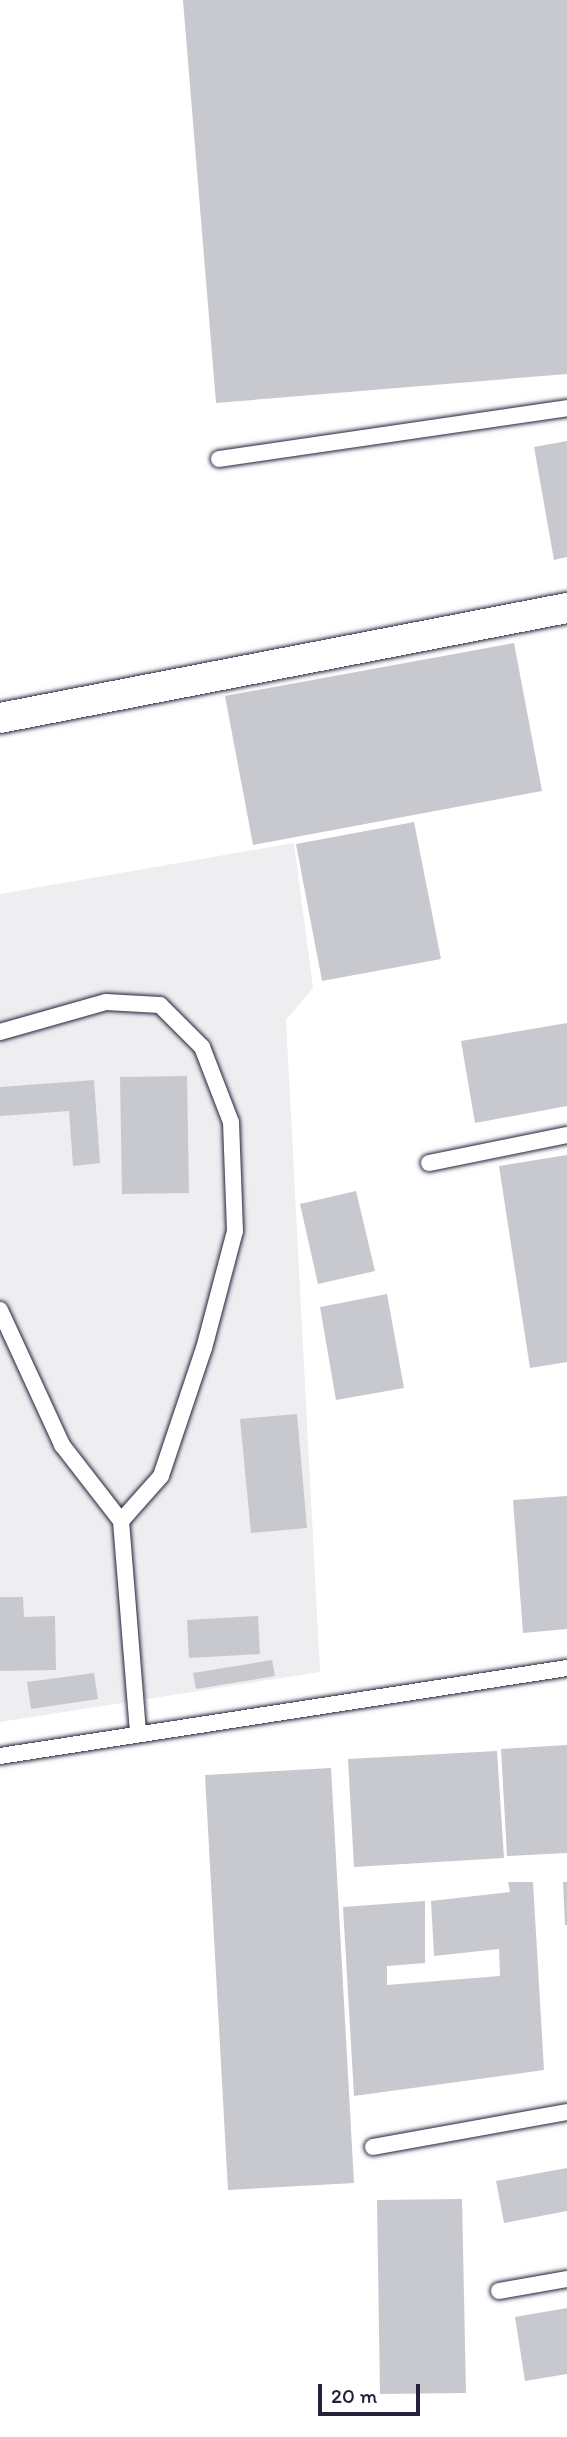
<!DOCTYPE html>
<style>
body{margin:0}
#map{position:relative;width:567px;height:2437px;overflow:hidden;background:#fff;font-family:Itim,sans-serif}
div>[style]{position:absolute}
.built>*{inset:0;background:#eeeef1}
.building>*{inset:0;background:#c8c8cf}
.roads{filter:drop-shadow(0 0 2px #22223b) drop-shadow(0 0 2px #22223b)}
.lane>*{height:16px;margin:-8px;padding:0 8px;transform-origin:8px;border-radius:8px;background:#fff}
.street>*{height:30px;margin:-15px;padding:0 15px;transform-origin:15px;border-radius:15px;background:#fff}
span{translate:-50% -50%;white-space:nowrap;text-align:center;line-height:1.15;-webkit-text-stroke:5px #fff;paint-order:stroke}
.scale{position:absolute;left:318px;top:2384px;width:102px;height:32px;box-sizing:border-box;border:4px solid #22223b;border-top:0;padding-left:9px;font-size:21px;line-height:24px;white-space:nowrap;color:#22223b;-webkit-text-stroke:5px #fff;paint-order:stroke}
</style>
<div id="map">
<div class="built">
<i style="clip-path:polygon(294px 843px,313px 988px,286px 1020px,320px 1672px,0 1722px,0 894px)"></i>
</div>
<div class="building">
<i style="clip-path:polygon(183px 0,567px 0,567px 374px,216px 403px)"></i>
<i style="clip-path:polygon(567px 441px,567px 557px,554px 560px,534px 447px)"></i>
<i style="clip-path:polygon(514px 643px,542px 791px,253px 845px,225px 696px)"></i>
<i style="clip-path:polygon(414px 822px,441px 959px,322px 981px,296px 844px)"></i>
<i style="clip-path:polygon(567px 1023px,567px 1106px,475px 1123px,461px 1041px)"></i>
<i style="clip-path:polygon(187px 1076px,189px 1193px,122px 1194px,120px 1077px)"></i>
<i style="clip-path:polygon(94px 1080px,100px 1163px,73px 1166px,69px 1111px,0 1116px,0 1087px)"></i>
<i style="clip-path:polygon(567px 1155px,567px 1362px,530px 1368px,499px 1166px)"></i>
<i style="clip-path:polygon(356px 1191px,375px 1271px,318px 1284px,300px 1204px)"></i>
<i style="clip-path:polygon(387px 1294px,404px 1388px,336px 1400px,320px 1307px)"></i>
<i style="clip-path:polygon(297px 1414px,307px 1528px,251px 1533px,240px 1419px)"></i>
<i style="clip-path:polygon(567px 1496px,567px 1629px,523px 1633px,513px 1500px)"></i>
<i style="clip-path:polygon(0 1597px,23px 1597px,24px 1617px,55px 1616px,56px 1670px,0 1671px)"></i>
<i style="clip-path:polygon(258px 1616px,260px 1654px,189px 1658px,187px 1620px)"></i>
<i style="clip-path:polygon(272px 1660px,275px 1676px,196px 1689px,193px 1673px)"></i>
<i style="clip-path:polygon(94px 1673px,98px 1699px,31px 1709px,27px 1682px)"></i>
<i style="clip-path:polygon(567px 1745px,567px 1853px,507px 1856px,501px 1749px)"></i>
<i style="clip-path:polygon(497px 1751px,504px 1858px,354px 1867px,348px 1759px)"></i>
<i style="clip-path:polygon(331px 1768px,354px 2183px,228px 2190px,205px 1775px)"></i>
<i style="clip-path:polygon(508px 1882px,533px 1882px,544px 2070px,354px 2096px,343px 1907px,425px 1901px,425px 1963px,387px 1966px,387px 1985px,500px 1976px,499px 1949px,434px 1956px,431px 1901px,510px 1892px)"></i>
<i style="clip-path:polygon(563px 1882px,567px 1882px,567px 1925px,565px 1925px)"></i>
<i style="clip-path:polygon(567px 2168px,567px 2211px,504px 2223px,496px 2181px)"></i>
<i style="clip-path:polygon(462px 2199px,466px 2393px,380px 2394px,377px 2200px)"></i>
<i style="clip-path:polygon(567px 2308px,567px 2374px,525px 2381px,515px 2317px)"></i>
</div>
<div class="roads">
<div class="lane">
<i style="left:219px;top:459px;width:352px;rotate:-8.3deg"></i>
<i style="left:0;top:1032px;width:110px;rotate:-15.8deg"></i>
<i style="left:106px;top:1002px;width:54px;rotate:3.2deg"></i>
<i style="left:160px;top:1005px;width:59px;rotate:45deg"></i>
<i style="left:202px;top:1047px;width:80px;rotate:68.9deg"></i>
<i style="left:231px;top:1122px;width:109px;rotate:87.9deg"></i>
<i style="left:235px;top:1231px;width:121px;rotate:104.8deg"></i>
<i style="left:204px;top:1348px;width:135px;rotate:108.6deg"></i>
<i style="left:161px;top:1476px;width:60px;rotate:131.6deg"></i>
<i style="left:429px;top:1163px;width:141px;rotate:-11.5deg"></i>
<i style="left:0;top:1310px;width:149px;rotate:65.3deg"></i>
<i style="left:62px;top:1445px;width:96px;rotate:52.2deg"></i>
<i style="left:121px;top:1521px;width:213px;rotate:85.4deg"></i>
<i style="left:0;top:1756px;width:574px;rotate:-8.82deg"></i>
<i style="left:373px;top:2147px;width:197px;rotate:-10.2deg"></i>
<i style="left:499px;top:2291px;width:69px;rotate:-10deg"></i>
</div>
<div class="street">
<i style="left:0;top:718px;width:578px;rotate:-10.98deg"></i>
</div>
</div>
<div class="scale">20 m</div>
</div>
